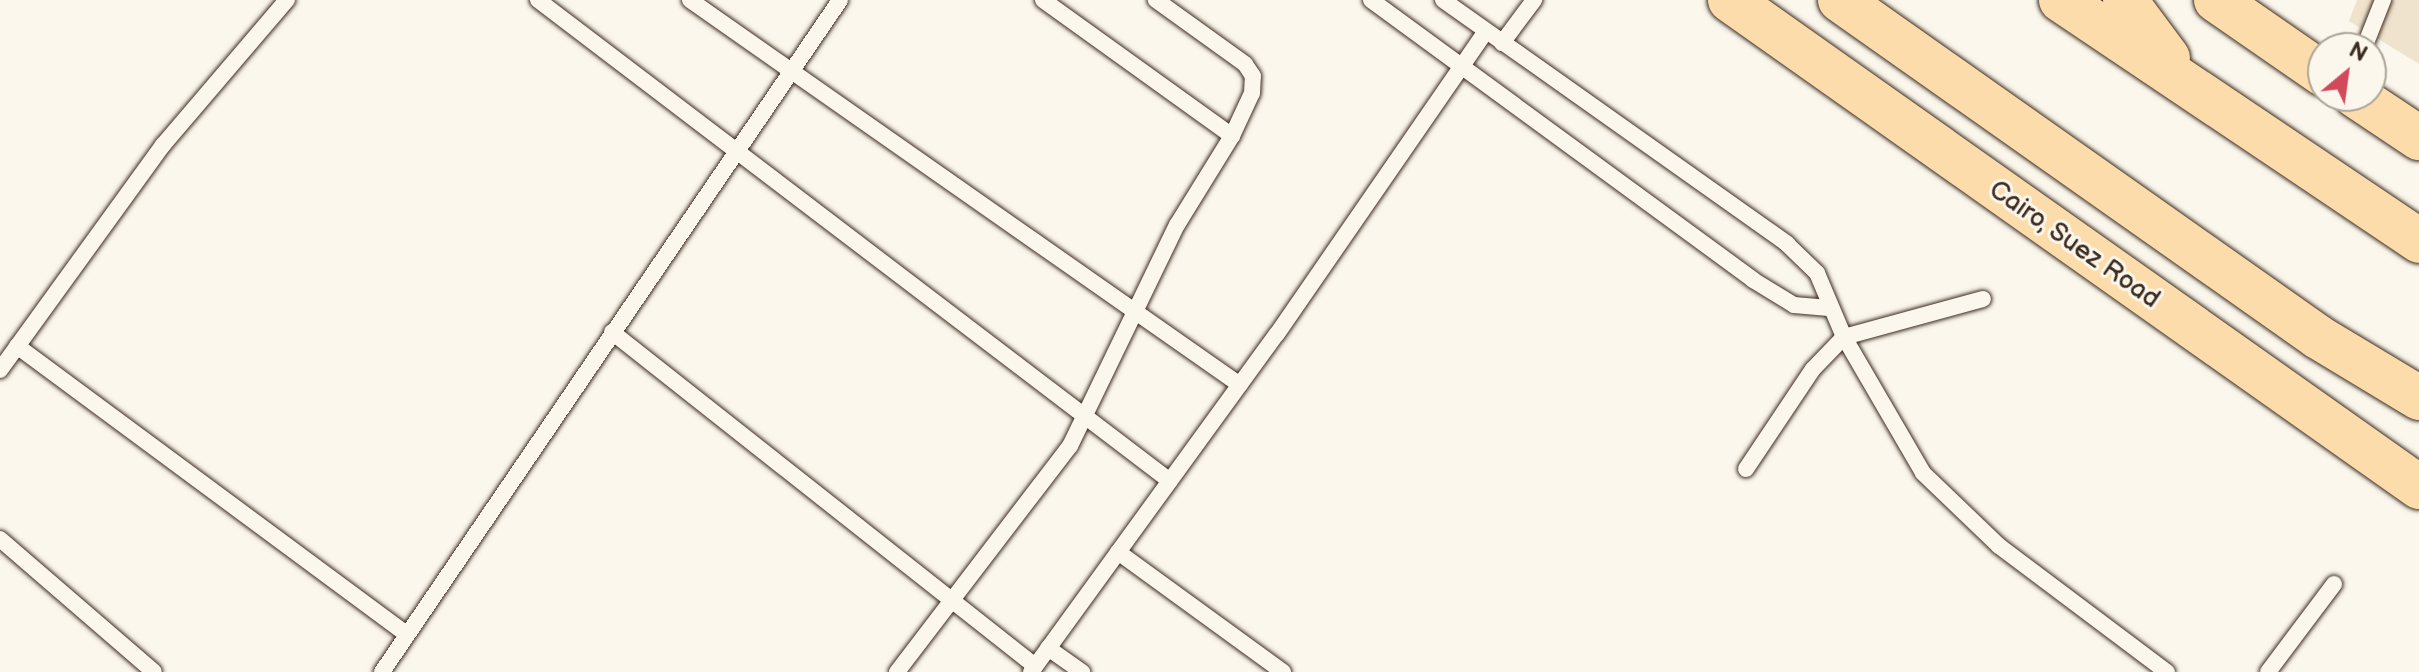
<!DOCTYPE html>
<style>
body{margin:0}
#map{position:relative;width:2419px;height:672px;overflow:hidden;background:#fbf7ec;font-family:"Balsamiq Sans",sans-serif}
div>[style]{position:absolute}
.built>*{inset:0;background:#f0e3ce}
.roads{filter:drop-shadow(0 0 2px #3b2a1e) drop-shadow(0 0 2px #3b2a1e)}
.service>*{height:16px;margin:-8px;padding:0 8px;transform-origin:8px;border-radius:8px;background:#fbf7ec}
.primary>*{height:44px;margin:-22px;padding:0 22px;transform-origin:22px;border-radius:22px;background:#fddcac}
.motorway>*{height:44px;margin:-22px;padding:0 22px;transform-origin:22px;border-radius:22px;background:#fddcac}
span{translate:-50% -50%;white-space:nowrap;text-align:center;line-height:1.15;-webkit-text-stroke:6px #fbf7ec;paint-order:stroke}
.street-label{font-size:26px;color:#3b2a1e}
.north{position:absolute;left:2307px;top:32px;width:80px;height:80px;box-sizing:border-box;background:#fbf7ec;border:2px solid #aea59a;border-radius:50%;rotate:29deg;font-size:22px;font-weight:700;line-height:32px;text-align:center;color:#3b2a1e}
.north::after{content:'';display:block;margin:auto;width:28px;height:36px;background:#d1495b;clip-path:polygon(50% 0,100% 100%,50% 72%,0 100%)}
</style>
<div id="map">
<div class="built">
<i style="clip-path:polygon(2357px 0,2419px 0,2419px 64px,2349px 21px)"></i>
</div>
<div class="roads">
<div class="service">
<i style="left:538px;top:0;width:794px;rotate:37.27deg"></i>
<i style="left:690px;top:0;width:671px;rotate:34.99deg"></i>
<i style="left:1043px;top:0;width:233px;rotate:35.7deg"></i>
<i style="left:1371px;top:0;width:474px;rotate:36.2deg"></i>
<i style="left:1753px;top:280px;width:48px;rotate:31.4deg"></i>
<i style="left:1794px;top:305px;width:35px;rotate:5deg"></i>
<i style="left:1443px;top:0;width:422px;rotate:35.3deg"></i>
<i style="left:1787px;top:244px;width:42px;rotate:44deg"></i>
<i style="left:1817px;top:273px;width:69px;rotate:67.1deg"></i>
<i style="left:1844px;top:337px;width:157px;rotate:59.8deg"></i>
<i style="left:1923px;top:473px;width:105px;rotate:43.8deg"></i>
<i style="left:1999px;top:546px;width:210px;rotate:36.9deg"></i>
<i style="left:1502px;top:43px;width:54px;rotate:-53.3deg"></i>
<i style="left:2364px;top:48px;width:52px;rotate:-68.4deg"></i>
<i style="left:612px;top:332px;width:539px;rotate:38.29deg"></i>
<i style="left:17px;top:346px;width:483px;rotate:36.5deg"></i>
<i style="left:0;top:370px;width:278px;rotate:-54.1deg"></i>
<i style="left:163px;top:145px;width:191px;rotate:-49.5deg"></i>
<i style="left:1746px;top:469px;width:120px;rotate:-56.2deg"></i>
<i style="left:1813px;top:369px;width:45px;rotate:-45.9deg"></i>
<i style="left:1844px;top:337px;width:144px;rotate:-15.3deg"></i>
<i style="left:0;top:539px;width:203px;rotate:40.8deg"></i>
<i style="left:1118px;top:552px;width:204px;rotate:36deg"></i>
<i style="left:1048px;top:648px;width:42px;rotate:35.2deg"></i>
<i style="left:382px;top:672px;width:813px;rotate:-55.72deg"></i>
<i style="left:897px;top:672px;width:285px;rotate:-52.6deg"></i>
<i style="left:1070px;top:446px;width:246px;rotate:-64.2deg"></i>
<i style="left:1177px;top:225px;width:105px;rotate:-58.3deg"></i>
<i style="left:1232px;top:136px;width:47px;rotate:-65.1deg"></i>
<i style="left:1252px;top:93px;width:17px;rotate:-87deg"></i>
<i style="left:1253px;top:76px;width:14px;rotate:-124deg"></i>
<i style="left:1245px;top:64px;width:110px;rotate:-144.3deg"></i>
<i style="left:1031px;top:672px;width:418px;rotate:-54deg"></i>
<i style="left:1277px;top:334px;width:368px;rotate:-55.4deg"></i>
<i style="left:2268px;top:672px;width:110px;rotate:-53.1deg"></i>
</div>
<div class="primary">
<i style="left:1730px;top:0;width:844px;rotate:35.25deg"></i>
<i style="left:2216px;top:0;width:130px;rotate:34.7deg"></i>
<i style="left:2356px;top:96px;width:76px;rotate:33.7deg"></i>
</div>
<div class="motorway">
<i style="left:1840px;top:0;width:585px;rotate:35.18deg"></i>
<i style="left:2318px;top:337px;width:118px;rotate:31.1deg"></i>
<i style="left:2061px;top:0;width:432px;rotate:33.9deg"></i>
<i style="left:2125px;top:0;width:72px;rotate:53.4deg"></i>
</div>
</div>
<div class="street-label">
<span style="left:2074px;top:245px;rotate:35deg">Cairo, Suez Road</span>
</div>
<div class="north">N</div>
</div>
